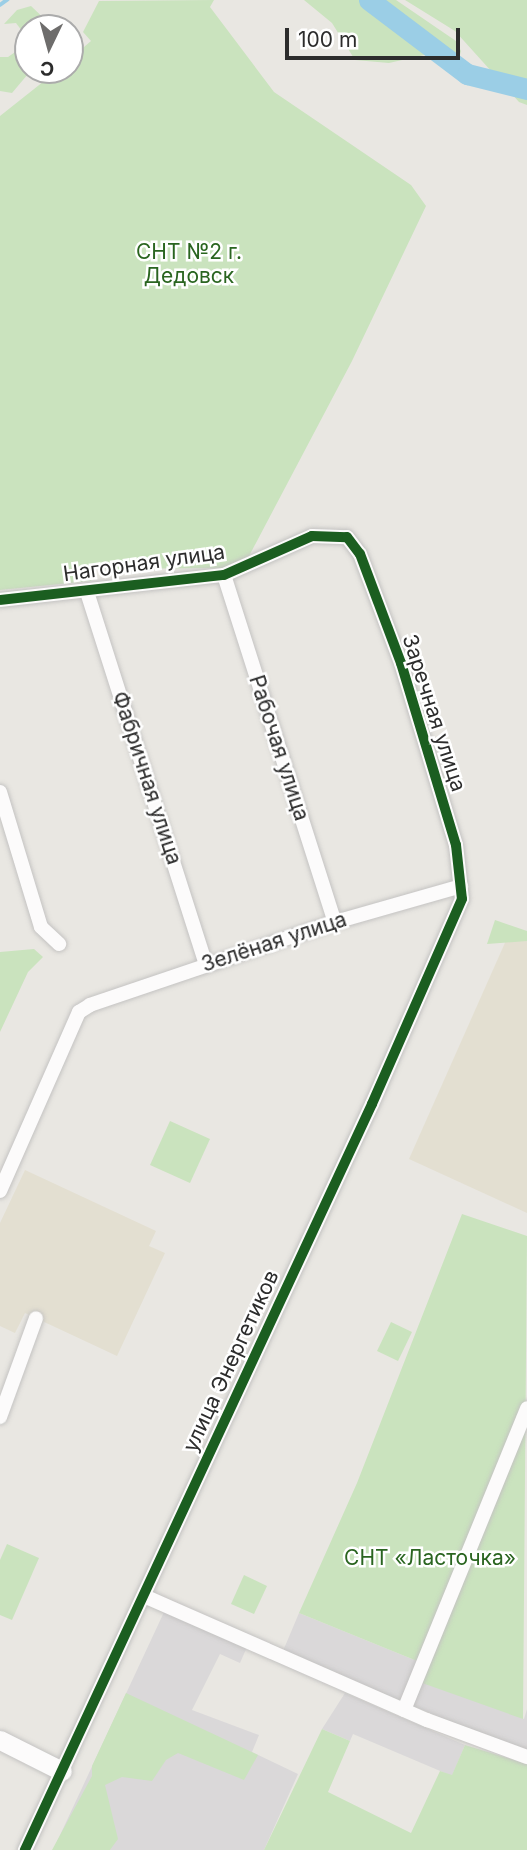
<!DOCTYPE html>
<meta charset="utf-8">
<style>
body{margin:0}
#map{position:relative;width:527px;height:1850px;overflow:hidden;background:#e9e7e2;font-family:Inter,sans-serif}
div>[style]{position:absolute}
.industrial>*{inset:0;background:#dad8d9}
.education>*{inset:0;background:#e3dfd1}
.green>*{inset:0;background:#cae3be}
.stream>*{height:3.5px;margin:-1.75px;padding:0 1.75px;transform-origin:1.75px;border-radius:1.75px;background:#9bcee6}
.river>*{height:21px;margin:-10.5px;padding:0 10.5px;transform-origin:10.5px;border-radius:10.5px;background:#9bcee6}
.roads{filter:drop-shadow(0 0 2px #c4c3c2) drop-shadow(0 0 2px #c4c3c2)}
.street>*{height:14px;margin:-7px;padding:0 7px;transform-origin:7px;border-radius:7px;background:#fcfbfb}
.secondary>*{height:19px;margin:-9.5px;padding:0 9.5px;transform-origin:9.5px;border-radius:9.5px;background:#fcfbfb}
.cycleway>*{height:10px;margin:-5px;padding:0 5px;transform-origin:5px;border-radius:5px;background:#1b5e20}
span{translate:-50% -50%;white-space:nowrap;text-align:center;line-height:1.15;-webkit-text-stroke:5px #fff;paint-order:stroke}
.park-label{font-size:21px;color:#2a6520}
.street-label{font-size:21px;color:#2c2c2c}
.north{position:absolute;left:14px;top:14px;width:70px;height:70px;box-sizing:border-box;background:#fff;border:2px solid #ababab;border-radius:50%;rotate:185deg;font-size:19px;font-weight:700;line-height:28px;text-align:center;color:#2c2c2c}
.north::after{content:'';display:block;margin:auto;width:24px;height:32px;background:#6e6d6c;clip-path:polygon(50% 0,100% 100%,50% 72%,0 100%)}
.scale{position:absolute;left:285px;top:28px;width:175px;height:32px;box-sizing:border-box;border:4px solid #2c2c2c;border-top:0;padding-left:9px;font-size:21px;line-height:24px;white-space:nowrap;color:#2c2c2c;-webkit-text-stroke:5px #fff;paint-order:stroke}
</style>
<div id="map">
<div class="industrial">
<i style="clip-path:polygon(165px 1610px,247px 1647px,240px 1663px,220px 1654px,192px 1710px,259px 1735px,252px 1752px,298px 1774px,264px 1850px,59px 1850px,54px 1848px)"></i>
<i style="clip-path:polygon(299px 1613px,417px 1661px,524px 1719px,527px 1709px,527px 1754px,283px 1651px)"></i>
<i style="clip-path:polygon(345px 1693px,465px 1745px,452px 1776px,353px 1734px,350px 1741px,322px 1729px)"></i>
</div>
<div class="education">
<i style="clip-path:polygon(512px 927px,527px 934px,527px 1213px,409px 1159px)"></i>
<i style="clip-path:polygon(25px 1170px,156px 1231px,149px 1246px,165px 1253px,117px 1356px,25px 1313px,15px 1333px,0 1326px,0 1223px)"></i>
</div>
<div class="green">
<i style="clip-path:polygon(214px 0,210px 7px,274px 92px,411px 185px,426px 206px,352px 361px,248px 558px,225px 568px,95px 569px,91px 581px,0 590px,0 116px,58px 70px,70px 70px,70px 59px,91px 41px,83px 32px,99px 1px)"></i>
<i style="clip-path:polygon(304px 0,396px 0,456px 41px,461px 51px,458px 62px,424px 55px,389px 63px,355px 60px,332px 23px)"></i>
<i style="clip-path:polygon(405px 0,527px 0,527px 105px,519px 102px,455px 31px)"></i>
<i style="clip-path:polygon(31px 6px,54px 28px,28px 28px,28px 39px,16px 23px,4px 24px,17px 10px)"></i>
<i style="clip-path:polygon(28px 43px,28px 74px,12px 93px,0 91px,0 57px,8px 57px)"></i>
<i style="clip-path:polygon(495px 920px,527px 931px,527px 941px,487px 944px)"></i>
<i style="clip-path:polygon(34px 949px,43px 957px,28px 972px,0 1032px,0 952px)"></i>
<i style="clip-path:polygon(170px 1121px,210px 1139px,190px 1183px,150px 1165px)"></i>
<i style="clip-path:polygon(462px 1214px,527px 1236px,523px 1719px,411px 1679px,417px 1661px,299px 1613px,357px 1483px)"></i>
<i style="clip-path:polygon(391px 1322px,412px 1332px,398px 1361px,377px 1351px)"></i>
<i style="clip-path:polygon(7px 1544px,39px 1558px,12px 1620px,0 1615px,0 1560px)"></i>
<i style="clip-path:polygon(244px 1575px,267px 1586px,254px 1614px,231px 1604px)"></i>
<i style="clip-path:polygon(126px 1693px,258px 1755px,244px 1780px,178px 1753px,166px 1760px,152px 1781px,122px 1777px,105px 1785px,118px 1839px,110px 1850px,52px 1850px,92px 1776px,92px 1766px)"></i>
<i style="clip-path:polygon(322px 1729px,350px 1741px,328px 1792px,411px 1833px,440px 1771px,452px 1775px,465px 1745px,527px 1764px,527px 1850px,264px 1850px)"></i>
</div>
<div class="stream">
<i style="left:0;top:5px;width:9px;rotate:-36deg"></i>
</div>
<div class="river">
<i style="left:369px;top:0;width:123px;rotate:37.1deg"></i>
<i style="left:467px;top:74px;width:62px;rotate:14deg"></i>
</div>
<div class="roads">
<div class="street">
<i style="left:224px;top:575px;width:364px;rotate:72.3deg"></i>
<i style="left:87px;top:592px;width:391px;rotate:72.3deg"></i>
<i style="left:0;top:600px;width:225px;rotate:-6.4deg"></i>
<i style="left:224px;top:575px;width:96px;rotate:-23.9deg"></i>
<i style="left:312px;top:536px;width:35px;rotate:2deg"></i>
<i style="left:347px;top:537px;width:21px;rotate:53deg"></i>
<i style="left:360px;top:554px;width:116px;rotate:69.4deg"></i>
<i style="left:401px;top:663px;width:190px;rotate:73.2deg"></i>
<i style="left:456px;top:845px;width:54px;rotate:83.7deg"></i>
<i style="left:462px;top:899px;width:224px;rotate:113.7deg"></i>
<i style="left:372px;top:1104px;width:823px;rotate:114.95deg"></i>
<i style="left:0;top:792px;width:141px;rotate:73.1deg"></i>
<i style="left:41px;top:927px;width:25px;rotate:43deg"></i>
<i style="left:0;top:1191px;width:196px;rotate:-66.2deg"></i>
<i style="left:79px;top:1012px;width:13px;rotate:-32deg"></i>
<i style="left:90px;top:1005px;width:259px;rotate:-18.7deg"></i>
<i style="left:335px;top:922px;width:131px;rotate:-15.9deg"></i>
<i style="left:0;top:1417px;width:105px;rotate:-70deg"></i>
<i style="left:144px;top:1596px;width:309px;rotate:23.7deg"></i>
<i style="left:427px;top:1720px;width:107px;rotate:20.3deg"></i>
<i style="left:404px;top:1710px;width:326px;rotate:-67.8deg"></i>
</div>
<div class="secondary">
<i style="left:0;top:1740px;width:69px;rotate:26.6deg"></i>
</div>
</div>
<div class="cycleway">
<i style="left:0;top:600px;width:225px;rotate:-6.4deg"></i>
<i style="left:224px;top:575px;width:96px;rotate:-23.9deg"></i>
<i style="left:312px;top:536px;width:35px;rotate:2deg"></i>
<i style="left:347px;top:537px;width:21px;rotate:53deg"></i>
<i style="left:360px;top:554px;width:116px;rotate:69.4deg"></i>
<i style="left:401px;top:663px;width:190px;rotate:73.2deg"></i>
<i style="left:456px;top:845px;width:54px;rotate:83.7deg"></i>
<i style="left:462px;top:899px;width:224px;rotate:113.7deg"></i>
<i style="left:372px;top:1104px;width:823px;rotate:114.95deg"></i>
</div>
<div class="park-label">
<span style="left:189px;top:264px">СНТ №2 г.<br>Дедовск</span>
<span style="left:430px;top:1558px">СНТ «Ласточка»</span>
</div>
<div class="street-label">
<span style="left:144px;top:563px;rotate:-8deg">Нагорная улица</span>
<span style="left:434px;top:713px;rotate:72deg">Заречная улица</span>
<span style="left:279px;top:748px;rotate:72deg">Рабочая улица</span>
<span style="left:147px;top:778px;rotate:72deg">Фабричная улица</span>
<span style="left:274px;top:942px;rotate:-18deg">Зелёная улица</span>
<span style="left:231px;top:1361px;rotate:-65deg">улица Энергетиков</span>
</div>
<div class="north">С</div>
<div class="scale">100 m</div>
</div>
